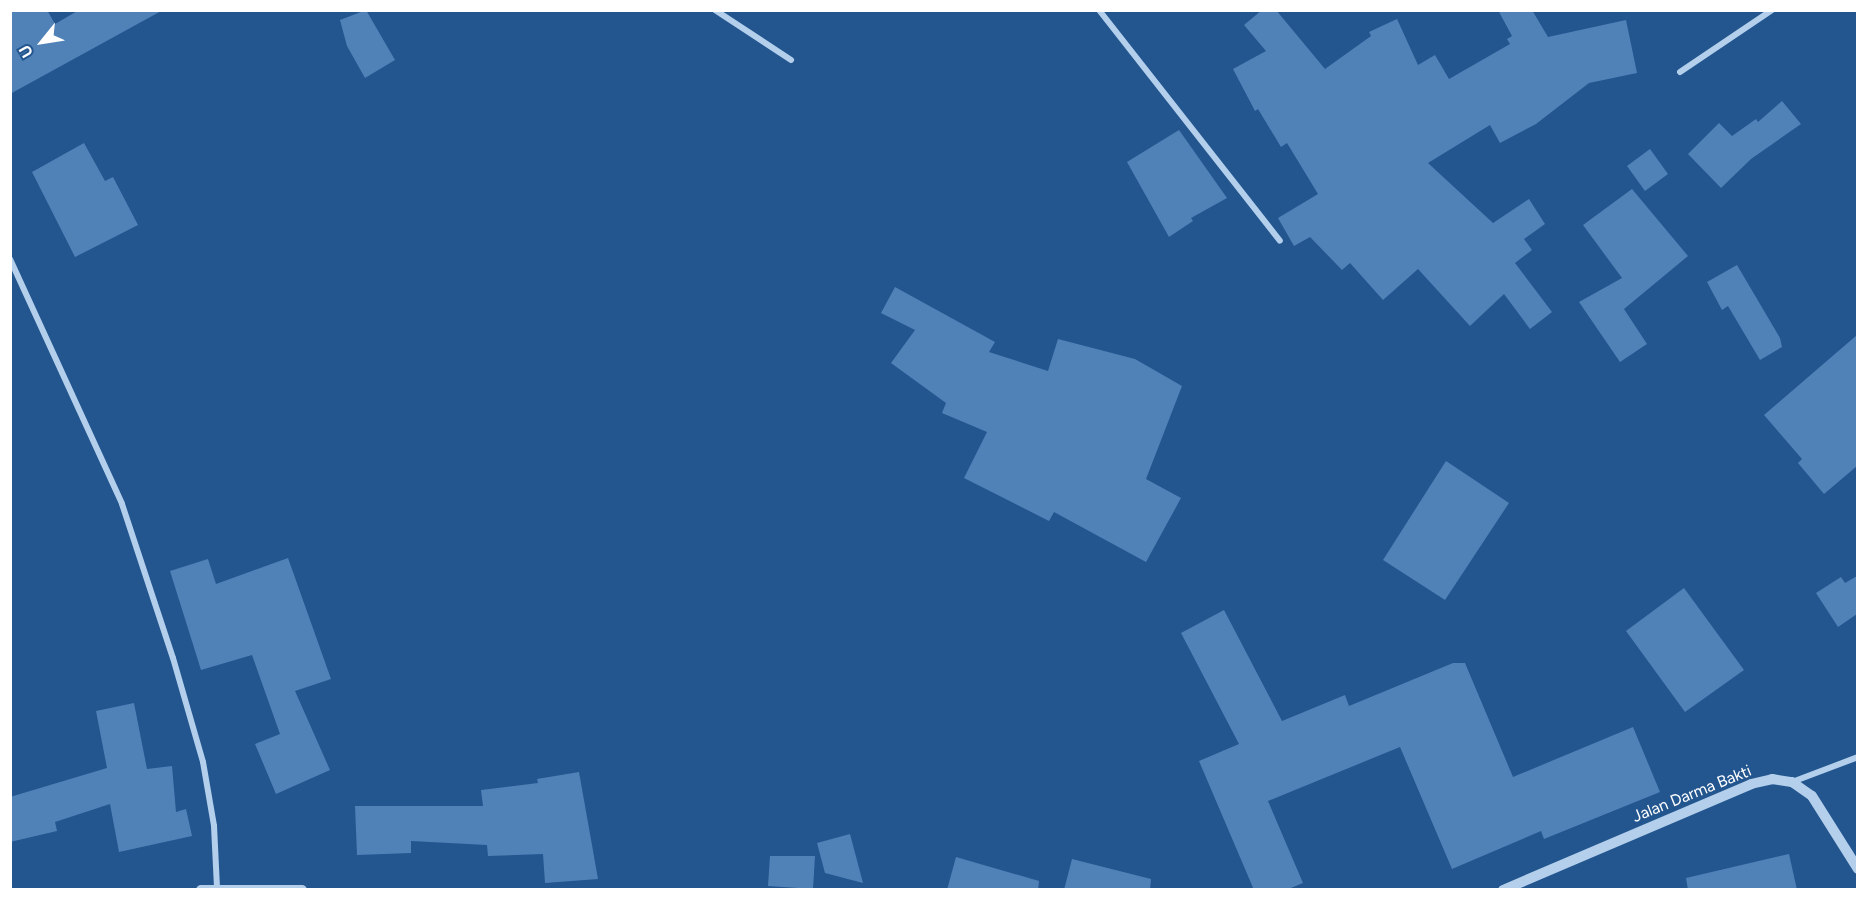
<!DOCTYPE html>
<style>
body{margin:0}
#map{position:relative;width:1868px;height:900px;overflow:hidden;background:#23568f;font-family:Figtree,sans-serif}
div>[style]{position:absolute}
.building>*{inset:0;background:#5082b8}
.minor>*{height:6px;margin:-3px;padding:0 3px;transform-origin:3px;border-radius:3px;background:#b3cfec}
.tertiary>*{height:10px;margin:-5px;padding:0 5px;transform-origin:5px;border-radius:5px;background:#b3cfec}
span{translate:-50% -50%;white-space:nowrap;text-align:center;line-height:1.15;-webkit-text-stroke:5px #23568f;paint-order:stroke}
.street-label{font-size:16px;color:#fff}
.frame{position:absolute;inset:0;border:12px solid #fff;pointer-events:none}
.north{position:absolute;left:12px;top:12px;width:60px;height:60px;-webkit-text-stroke:4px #23568f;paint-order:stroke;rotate:240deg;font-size:16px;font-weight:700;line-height:24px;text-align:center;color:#fff}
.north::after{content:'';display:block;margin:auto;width:21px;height:27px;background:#fff;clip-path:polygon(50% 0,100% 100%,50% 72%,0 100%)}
</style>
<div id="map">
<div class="building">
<i style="clip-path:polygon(10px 10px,47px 10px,55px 24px,79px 10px,163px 10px,10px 94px)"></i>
<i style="clip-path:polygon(366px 10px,395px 60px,365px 78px,347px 46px,340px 20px)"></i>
<i style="clip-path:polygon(1262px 10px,1276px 10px,1325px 69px,1371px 36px,1369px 32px,1397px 19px,1418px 65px,1435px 55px,1449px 79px,1510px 44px,1507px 39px,1512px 36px,1498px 10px,1532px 10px,1548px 37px,1626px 20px,1637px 73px,1589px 83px,1536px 124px,1500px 143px,1490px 125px,1428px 163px,1493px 223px,1529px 199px,1545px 224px,1524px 239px,1532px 250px,1515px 263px,1552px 312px,1530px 329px,1504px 294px,1470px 326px,1418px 269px,1383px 300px,1350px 263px,1342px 270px,1310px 237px,1294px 246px,1278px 218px,1318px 194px,1287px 143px,1281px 147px,1258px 109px,1255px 111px,1233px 69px,1266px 51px,1244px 25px)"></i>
<i style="clip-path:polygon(1782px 101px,1801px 124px,1751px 159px,1721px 188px,1688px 154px,1719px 123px,1732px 136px,1756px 119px,1758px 122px)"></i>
<i style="clip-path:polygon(1179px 130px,1227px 198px,1191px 218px,1193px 221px,1169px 237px,1127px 162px)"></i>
<i style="clip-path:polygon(84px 143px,105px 181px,113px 177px,138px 225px,75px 257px,32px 172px)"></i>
<i style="clip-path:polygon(1650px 149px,1668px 174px,1645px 191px,1627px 166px)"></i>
<i style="clip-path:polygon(1632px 189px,1688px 256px,1624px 309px,1647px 344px,1620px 362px,1579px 302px,1622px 278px,1583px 225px)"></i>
<i style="clip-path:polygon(1737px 265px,1780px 338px,1782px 347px,1760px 360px,1728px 306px,1722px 310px,1707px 282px)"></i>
<i style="clip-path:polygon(895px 287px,995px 342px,989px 352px,1048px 371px,1058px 339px,1135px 359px,1182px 386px,1146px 479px,1181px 498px,1146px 562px,1054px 512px,1049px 521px,964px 478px,987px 432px,942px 413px,946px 403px,891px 363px,915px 330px,881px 313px)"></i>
<i style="clip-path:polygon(1857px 335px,1857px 466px,1824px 494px,1798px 463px,1802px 459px,1764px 415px)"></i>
<i style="clip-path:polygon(1446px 461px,1509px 503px,1445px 600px,1383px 560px)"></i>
<i style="clip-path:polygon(288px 558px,331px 679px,295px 691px,330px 770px,276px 794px,255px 744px,280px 734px,252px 655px,201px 670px,170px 571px,208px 559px,216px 584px)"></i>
<i style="clip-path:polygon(1857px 576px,1857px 614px,1838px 627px,1816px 593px,1841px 577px,1845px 583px)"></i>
<i style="clip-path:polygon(1684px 588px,1744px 670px,1685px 712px,1626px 631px)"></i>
<i style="clip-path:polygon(1224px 610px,1282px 721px,1345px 695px,1349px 706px,1453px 663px,1465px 663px,1513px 777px,1633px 727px,1660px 792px,1544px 839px,1541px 831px,1452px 869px,1400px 747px,1268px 801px,1303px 883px,1286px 890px,1254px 890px,1199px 761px,1239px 744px,1181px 633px)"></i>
<i style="clip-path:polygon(134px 703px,147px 769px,172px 766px,176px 812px,186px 809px,192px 836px,119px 852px,110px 804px,55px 822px,57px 831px,10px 842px,10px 797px,107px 768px,96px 711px)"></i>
<i style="clip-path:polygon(579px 772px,598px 879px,545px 883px,543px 854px,488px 856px,487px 845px,411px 841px,411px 853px,357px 855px,355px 806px,483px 806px,481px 790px,538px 783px,537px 779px)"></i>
<i style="clip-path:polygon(850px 834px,863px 883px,825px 873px,817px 843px)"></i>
<i style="clip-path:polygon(1789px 854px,1797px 890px,1688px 890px,1686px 878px)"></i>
<i style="clip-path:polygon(770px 856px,815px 856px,813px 889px,768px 886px)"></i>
<i style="clip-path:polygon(956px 857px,1039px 881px,1038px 890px,947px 890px)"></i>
<i style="clip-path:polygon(1072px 859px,1151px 879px,1150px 890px,1064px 890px)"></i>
</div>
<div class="minor">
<i style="left:715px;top:10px;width:91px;rotate:33.3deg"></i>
<i style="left:1099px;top:10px;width:293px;rotate:51.9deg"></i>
<i style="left:1680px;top:72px;width:111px;rotate:-34deg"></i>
<i style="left:10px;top:259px;width:269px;rotate:65.4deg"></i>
<i style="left:122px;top:504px;width:162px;rotate:71.7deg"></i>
<i style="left:173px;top:658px;width:108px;rotate:73.9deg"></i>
<i style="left:203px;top:762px;width:65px;rotate:80.2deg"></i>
<i style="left:214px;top:826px;width:62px;rotate:87.2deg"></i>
<i style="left:1792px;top:782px;width:71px;rotate:-20.7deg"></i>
</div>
<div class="tertiary">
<i style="left:201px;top:890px;width:101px"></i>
<i style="left:1503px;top:890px;width:270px;rotate:-23.1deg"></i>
<i style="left:1751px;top:784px;width:22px;rotate:-13deg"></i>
<i style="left:1772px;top:779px;width:20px;rotate:9deg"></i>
<i style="left:1792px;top:782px;width:24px;rotate:35deg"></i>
<i style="left:1812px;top:796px;width:86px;rotate:57.8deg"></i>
</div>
<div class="street-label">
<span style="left:1692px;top:794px;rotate:-22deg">Jalan Darma Bakti</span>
</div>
<div class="frame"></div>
<div class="north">U</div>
</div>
